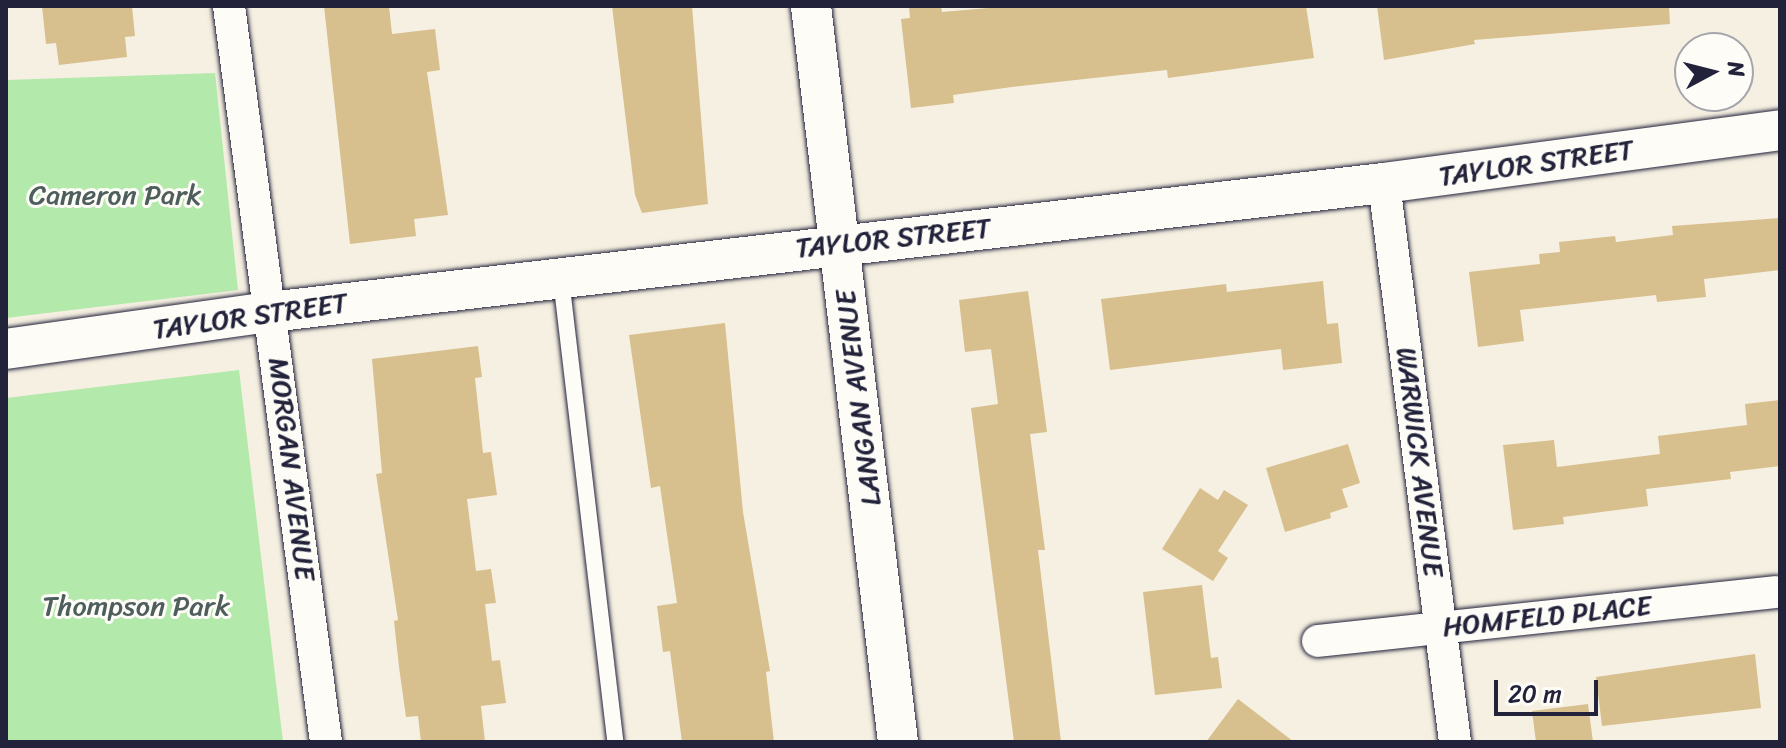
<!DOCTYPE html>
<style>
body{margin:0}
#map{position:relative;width:1786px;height:748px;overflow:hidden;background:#f6f0e2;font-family:Sriracha,sans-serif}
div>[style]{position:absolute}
.green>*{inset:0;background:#b3e9ab}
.building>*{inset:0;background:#d8bf8e}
.roads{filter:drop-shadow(0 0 2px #22223b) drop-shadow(0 0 2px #22223b)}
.service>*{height:16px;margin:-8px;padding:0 8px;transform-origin:8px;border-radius:8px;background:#fdfcf7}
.minor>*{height:32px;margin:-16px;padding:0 16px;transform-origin:16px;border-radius:16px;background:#fdfcf7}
.tertiary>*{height:40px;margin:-20px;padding:0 20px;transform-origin:20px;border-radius:20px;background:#fdfcf7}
span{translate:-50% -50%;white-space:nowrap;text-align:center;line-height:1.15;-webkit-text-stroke:6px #fdfcf7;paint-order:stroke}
.street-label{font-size:28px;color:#22223b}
.park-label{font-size:28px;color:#4e5e5d}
.frame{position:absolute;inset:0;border:8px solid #22223b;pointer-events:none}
.north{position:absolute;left:1674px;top:32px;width:80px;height:80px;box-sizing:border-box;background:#fdfcf7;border:2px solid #a5a5ac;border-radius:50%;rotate:83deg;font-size:22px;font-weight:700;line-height:32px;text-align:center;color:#22223b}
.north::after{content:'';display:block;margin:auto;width:28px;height:36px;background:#22223b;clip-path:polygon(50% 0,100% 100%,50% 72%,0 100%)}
.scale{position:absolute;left:1494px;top:680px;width:104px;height:36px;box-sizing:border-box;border:4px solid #22223b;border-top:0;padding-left:10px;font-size:24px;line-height:28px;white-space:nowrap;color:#22223b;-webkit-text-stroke:6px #fdfcf7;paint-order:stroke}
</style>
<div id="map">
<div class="green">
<i style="clip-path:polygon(215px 73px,238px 290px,6px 318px,6px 80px)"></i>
<i style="clip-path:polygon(239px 370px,283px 742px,6px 742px,6px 398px)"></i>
</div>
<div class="building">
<i style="clip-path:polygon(42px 6px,132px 6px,135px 36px,125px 37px,127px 57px,59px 65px,56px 43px,46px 44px)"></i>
<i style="clip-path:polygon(324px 6px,389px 6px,392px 34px,435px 29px,440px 70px,427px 72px,448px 215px,414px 219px,416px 236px,350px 244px)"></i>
<i style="clip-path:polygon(612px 6px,692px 6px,708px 204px,642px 213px,635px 195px)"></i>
<i style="clip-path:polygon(909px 6px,941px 6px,942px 12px,1012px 6px,1306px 6px,1314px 58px,1168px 78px,1167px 70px,1012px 87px,953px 95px,954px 103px,911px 108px,901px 19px,910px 18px)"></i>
<i style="clip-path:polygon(1377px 6px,1669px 6px,1670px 24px,1474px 40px,1475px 44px,1384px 60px)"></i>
<i style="clip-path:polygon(1780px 218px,1780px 270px,1704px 279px,1706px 297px,1657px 302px,1656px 295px,1520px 310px,1524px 341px,1478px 347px,1469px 272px,1540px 264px,1539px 254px,1560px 252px,1559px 242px,1615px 236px,1616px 242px,1673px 235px,1672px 226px)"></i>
<i style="clip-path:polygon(1323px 281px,1327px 324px,1338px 323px,1342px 363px,1283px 370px,1281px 349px,1110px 370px,1101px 299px,1226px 284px,1227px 292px)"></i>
<i style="clip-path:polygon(1028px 291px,1047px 432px,1030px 434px,1045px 550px,1038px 550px,1061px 742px,1014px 742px,971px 408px,998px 404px,991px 349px,965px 352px,959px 300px)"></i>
<i style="clip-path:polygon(725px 323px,743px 512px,770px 671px,766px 672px,774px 742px,682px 742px,670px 651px,663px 652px,657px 606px,677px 603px,660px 486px,651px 488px,629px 335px)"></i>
<i style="clip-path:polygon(478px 346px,482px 377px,475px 378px,483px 453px,491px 452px,497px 495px,467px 499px,476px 571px,491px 569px,496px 603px,485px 604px,492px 661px,500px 660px,506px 703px,481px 706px,485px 742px,421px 742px,418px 716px,406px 717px,399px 667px,394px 621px,398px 620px,376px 474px,382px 473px,372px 359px)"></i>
<i style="clip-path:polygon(1780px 400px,1780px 466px,1730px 472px,1731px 479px,1646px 489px,1648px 506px,1563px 517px,1564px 524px,1513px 530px,1503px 445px,1554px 440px,1557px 467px,1660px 454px,1658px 436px,1747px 425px,1745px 404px)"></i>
<i style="clip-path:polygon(1348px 444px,1360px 483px,1342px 489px,1348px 507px,1330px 513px,1331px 518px,1285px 532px,1266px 468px)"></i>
<i style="clip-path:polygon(1200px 488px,1218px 500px,1224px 490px,1248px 505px,1218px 551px,1228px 558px,1213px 581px,1162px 549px)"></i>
<i style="clip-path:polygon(1202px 585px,1211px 658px,1218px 657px,1222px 688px,1155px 695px,1143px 592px)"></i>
<i style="clip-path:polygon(1755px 654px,1761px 708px,1602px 726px,1596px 677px)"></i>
<i style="clip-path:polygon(1238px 699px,1294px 742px,1206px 742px)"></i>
<i style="clip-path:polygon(1588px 704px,1593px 742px,1536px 742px,1532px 711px)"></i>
</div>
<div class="roads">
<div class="service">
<i style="left:561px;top:279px;width:466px;rotate:83.3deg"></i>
</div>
<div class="minor">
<i style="left:229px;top:6px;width:742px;rotate:82.49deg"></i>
<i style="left:1384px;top:183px;width:563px;rotate:82.76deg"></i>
<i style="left:1318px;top:641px;width:460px;rotate:-6.1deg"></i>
</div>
<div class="tertiary">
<i style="left:811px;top:6px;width:741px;rotate:83.26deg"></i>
<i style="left:6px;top:349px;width:267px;rotate:-8deg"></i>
<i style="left:270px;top:312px;width:1121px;rotate:-6.61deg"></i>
<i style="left:1384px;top:183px;width:400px;rotate:-7.6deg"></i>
</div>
</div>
<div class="street-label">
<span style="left:1536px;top:163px;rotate:-8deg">TAYLOR STREET</span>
<span style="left:893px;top:238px;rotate:-6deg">TAYLOR STREET</span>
<span style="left:250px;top:316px;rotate:-8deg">TAYLOR STREET</span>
<span style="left:858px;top:398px;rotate:-97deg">LANGAN AVENUE</span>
<span style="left:1420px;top:462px;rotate:83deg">WARWICK AVENUE</span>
<span style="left:292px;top:469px;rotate:83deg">MORGAN AVENUE</span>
<span style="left:1547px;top:616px;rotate:-6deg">HOMFELD PLACE</span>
</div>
<div class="park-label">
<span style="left:115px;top:195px">Cameron Park</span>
<span style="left:136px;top:606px">Thompson Park</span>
</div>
<div class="frame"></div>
<div class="north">N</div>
<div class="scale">20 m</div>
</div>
